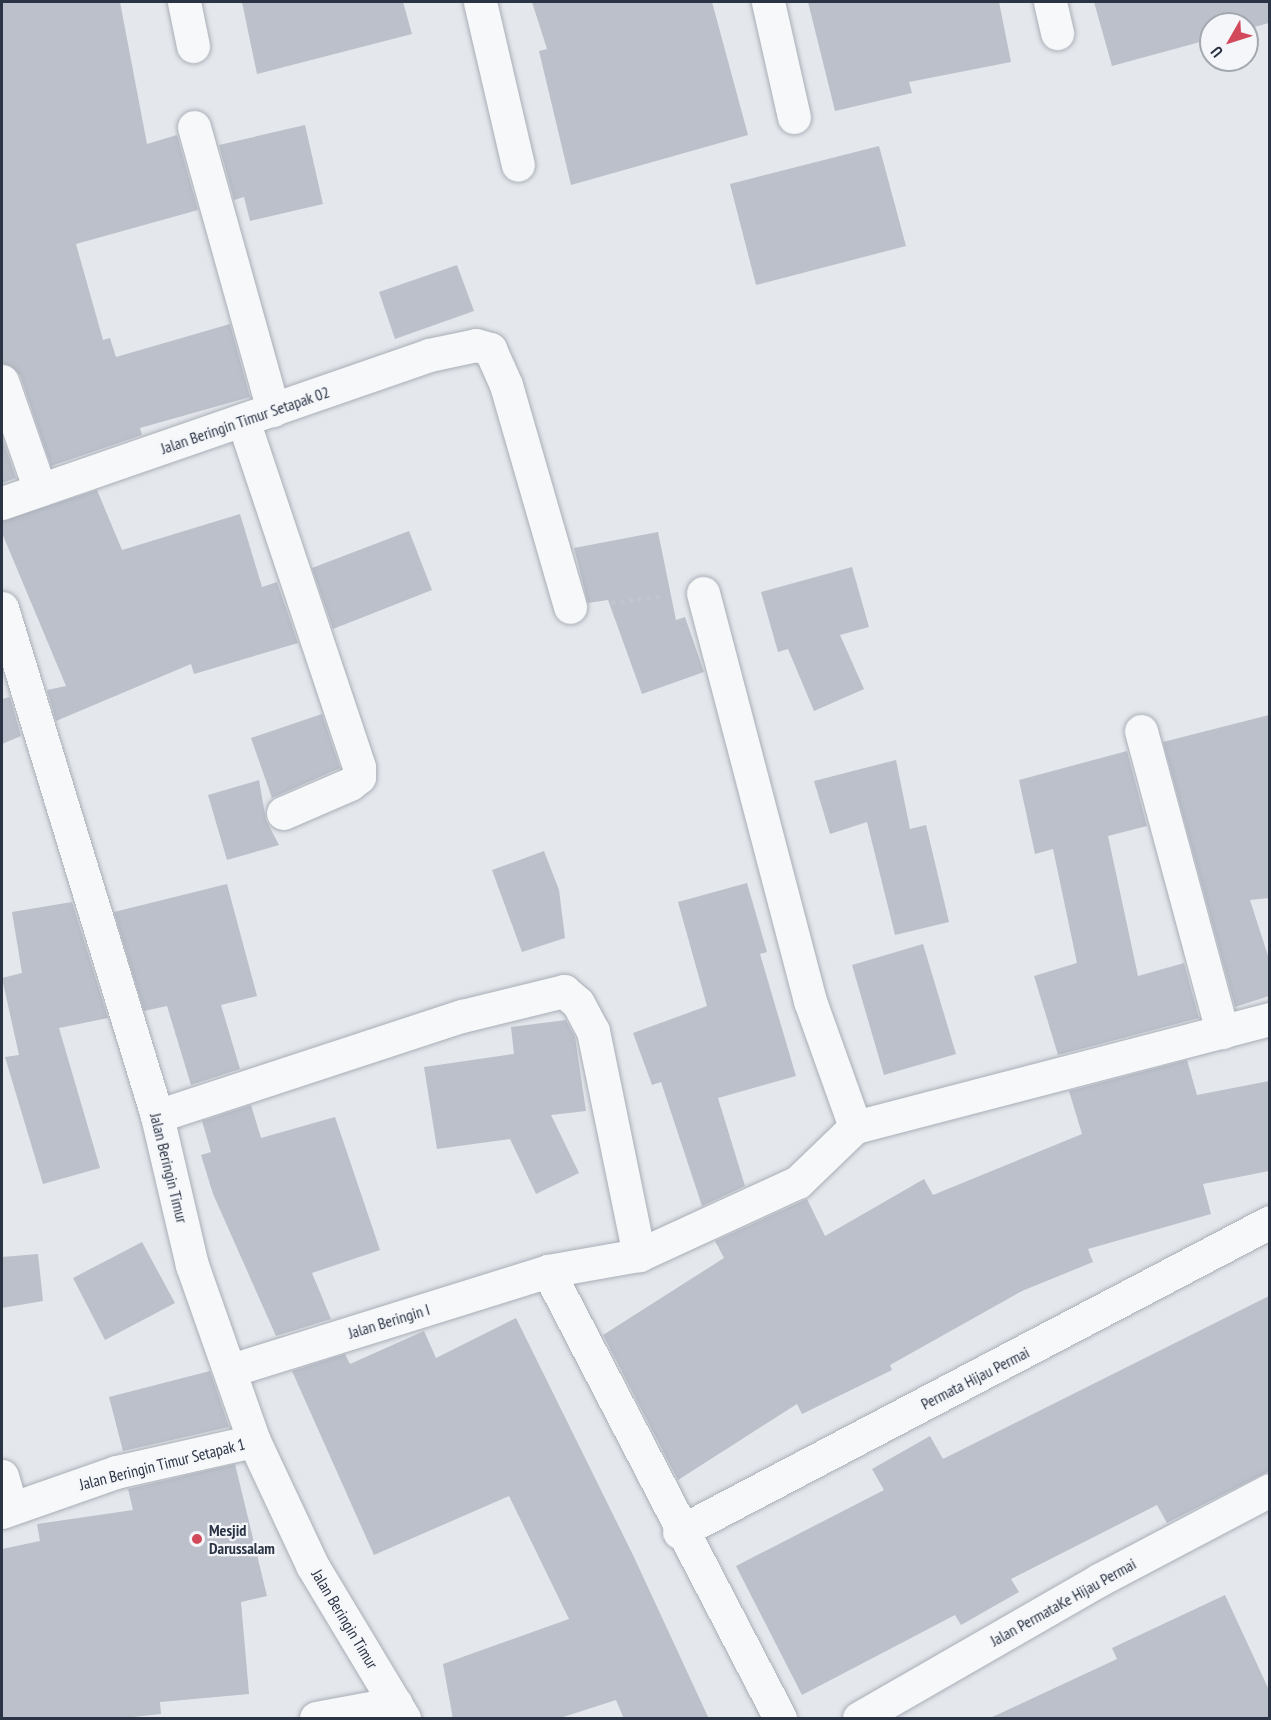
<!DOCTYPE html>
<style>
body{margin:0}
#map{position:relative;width:1271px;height:1720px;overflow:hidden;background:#e4e7ec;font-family:"PT Sans Narrow",sans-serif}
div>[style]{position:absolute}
.building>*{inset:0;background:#bbc0ca}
.path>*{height:4px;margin-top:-2px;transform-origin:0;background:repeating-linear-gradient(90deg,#c2c5cb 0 4.5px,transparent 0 9px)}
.roads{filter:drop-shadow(0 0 2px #a9aeb7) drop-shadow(0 0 2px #a9aeb7)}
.minor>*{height:33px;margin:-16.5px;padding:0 16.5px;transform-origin:16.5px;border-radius:16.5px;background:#f7f8fa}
.dots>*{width:16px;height:16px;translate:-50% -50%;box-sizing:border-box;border:3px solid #f4f6f9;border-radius:50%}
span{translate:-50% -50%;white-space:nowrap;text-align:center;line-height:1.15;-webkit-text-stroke:4.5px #f4f6f9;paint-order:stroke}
.street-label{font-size:16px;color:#2b3445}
.poi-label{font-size:16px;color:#2b3445;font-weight:700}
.left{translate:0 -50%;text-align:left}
.frame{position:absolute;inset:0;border:3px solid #2b3445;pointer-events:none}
.north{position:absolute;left:1199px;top:12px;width:60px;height:60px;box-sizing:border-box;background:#f4f6f9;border:2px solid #a4a8b1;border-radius:50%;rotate:231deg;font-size:16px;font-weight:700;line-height:24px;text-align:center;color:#2b3445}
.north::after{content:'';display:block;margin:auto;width:21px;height:27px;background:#d1495b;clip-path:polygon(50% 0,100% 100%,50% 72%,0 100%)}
</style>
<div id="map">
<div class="building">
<i style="clip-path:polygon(2px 2px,120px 2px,147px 144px,177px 135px,198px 210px,76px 244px,103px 340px,110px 338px,116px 357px,230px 324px,250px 397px,140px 428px,142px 435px,51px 466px,20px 375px,2px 363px)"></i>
<i style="clip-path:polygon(242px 2px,403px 2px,412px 34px,257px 74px)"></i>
<i style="clip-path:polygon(532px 2px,712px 2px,748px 135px,571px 185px,539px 51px,547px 49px)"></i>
<i style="clip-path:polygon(808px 2px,999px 2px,1011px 62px,909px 82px,912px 93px,835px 111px)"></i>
<i style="clip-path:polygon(1094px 2px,1269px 2px,1269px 23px,1247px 29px,1247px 24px,1211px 24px,1211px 39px,1112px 66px)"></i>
<i style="clip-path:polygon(305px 125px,323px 204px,250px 221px,244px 197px,234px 200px,219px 145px)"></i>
<i style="clip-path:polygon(879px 146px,906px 246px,756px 285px,730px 184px)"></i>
<i style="clip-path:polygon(457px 265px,474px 311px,395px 339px,379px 292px)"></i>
<i style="clip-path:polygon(2px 437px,16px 478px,2px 483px)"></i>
<i style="clip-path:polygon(97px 490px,122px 550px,240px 514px,262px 587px,277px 582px,298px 643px,194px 674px,191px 664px,56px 721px,47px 690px,66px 686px,2px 533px,2px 521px)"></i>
<i style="clip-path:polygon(409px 531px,432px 590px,333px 629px,312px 568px)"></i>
<i style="clip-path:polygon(658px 532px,676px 620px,685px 617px,704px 672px,642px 694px,608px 600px,588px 603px,574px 548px)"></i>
<i style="clip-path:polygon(852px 567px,869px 627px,840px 635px,864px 689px,814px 711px,788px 649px,778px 652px,761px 592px)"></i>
<i style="clip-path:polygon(10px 697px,21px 736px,2px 744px,2px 699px)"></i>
<i style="clip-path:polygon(322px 714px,340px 768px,272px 798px,251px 738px)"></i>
<i style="clip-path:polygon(1269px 715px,1269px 898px,1250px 900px,1269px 959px,1269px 996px,1235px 1007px,1163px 742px)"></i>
<i style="clip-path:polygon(1127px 751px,1147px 826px,1108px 836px,1138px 976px,1184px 963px,1199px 1018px,1058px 1055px,1034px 976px,1077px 963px,1053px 849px,1035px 854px,1019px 780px)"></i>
<i style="clip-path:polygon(896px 760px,910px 829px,926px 825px,949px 922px,895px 935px,867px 822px,830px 834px,814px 781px)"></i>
<i style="clip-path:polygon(259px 780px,266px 820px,279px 845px,227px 860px,208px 795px)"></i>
<i style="clip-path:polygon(544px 851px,559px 890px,565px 938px,522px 952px,492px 870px)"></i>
<i style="clip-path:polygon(747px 883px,767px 952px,760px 954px,796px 1076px,718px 1098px,745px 1186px,702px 1206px,661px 1082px,652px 1085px,633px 1033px,707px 1006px,678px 902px)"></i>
<i style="clip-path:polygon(227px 884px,257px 996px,221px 1005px,240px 1069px,191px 1085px,167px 1006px,144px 1011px,114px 912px)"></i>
<i style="clip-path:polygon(72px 902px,108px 1018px,59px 1028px,100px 1168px,43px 1184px,5px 1057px,19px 1055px,2px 978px,22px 973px,12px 912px)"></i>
<i style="clip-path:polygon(923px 944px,956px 1054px,884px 1075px,852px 965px)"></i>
<i style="clip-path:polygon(566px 1020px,575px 1037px,586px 1111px,551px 1115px,579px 1173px,536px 1194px,510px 1139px,437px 1149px,424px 1067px,514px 1054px,511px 1027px)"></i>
<i style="clip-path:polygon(1187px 1060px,1197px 1095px,1269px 1081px,1269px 1171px,1203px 1184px,1211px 1214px,1088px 1249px,1093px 1262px,1022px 1291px,890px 1365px,892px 1370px,802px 1414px,797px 1404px,678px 1480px,603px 1335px,724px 1258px,715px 1241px,807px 1199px,825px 1236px,924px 1179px,933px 1195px,1082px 1134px,1069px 1091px)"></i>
<i style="clip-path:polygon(251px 1105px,261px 1138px,335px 1117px,380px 1250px,312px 1273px,331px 1319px,276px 1336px,213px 1194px,201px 1155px,211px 1152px,202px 1121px)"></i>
<i style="clip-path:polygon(142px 1242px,175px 1303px,105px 1340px,73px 1278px)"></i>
<i style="clip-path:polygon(38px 1254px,43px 1301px,2px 1308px,2px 1257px)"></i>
<i style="clip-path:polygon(1269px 1296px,1269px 1471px,1167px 1523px,1157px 1505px,1011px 1579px,1019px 1592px,961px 1625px,955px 1615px,802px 1695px,736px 1566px,884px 1490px,872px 1469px,930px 1436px,943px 1459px)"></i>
<i style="clip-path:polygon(516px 1318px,633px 1555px,709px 1719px,624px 1719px,616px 1700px,557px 1719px,453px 1719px,443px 1664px,569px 1619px,509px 1496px,374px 1555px,292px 1371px,345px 1354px,350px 1364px,424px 1331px,436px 1358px)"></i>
<i style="clip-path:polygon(210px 1371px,229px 1427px,123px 1451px,109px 1397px)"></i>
<i style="clip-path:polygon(235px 1464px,267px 1596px,241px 1602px,249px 1694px,160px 1702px,161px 1714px,114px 1719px,2px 1719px,2px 1549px,40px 1541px,37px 1524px,133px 1510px,128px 1489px)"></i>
<i style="clip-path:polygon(1225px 1595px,1269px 1690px,1269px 1719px,988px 1719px,1117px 1659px,1112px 1648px)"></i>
</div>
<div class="path">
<i style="left:611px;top:603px;width:49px;rotate:-7deg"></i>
</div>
<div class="roads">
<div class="minor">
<i style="left:184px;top:2px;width:45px;rotate:78.4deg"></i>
<i style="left:480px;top:2px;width:167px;rotate:76.9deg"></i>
<i style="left:768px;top:2px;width:118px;rotate:77.3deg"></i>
<i style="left:1050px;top:2px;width:32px;rotate:77deg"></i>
<i style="left:194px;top:127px;width:294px;rotate:74.4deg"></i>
<i style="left:2px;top:381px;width:115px;rotate:70.8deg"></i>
<i style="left:243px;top:420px;width:366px;rotate:71.5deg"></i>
<i style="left:359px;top:767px;width:10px;rotate:90deg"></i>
<i style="left:359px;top:777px;width:11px;rotate:142deg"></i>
<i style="left:350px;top:784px;width:73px;rotate:156.6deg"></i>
<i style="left:2px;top:503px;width:452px;rotate:-19.1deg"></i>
<i style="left:429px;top:355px;width:48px;rotate:-12deg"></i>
<i style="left:476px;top:345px;width:15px;rotate:16deg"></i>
<i style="left:490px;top:349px;width:39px;rotate:66deg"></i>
<i style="left:506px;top:385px;width:231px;rotate:73.9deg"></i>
<i style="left:703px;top:593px;width:422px;rotate:75.3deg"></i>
<i style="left:810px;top:1001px;width:134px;rotate:70.3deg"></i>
<i style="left:2px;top:608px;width:531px;rotate:73.03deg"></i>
<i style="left:157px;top:1116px;width:153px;rotate:76.8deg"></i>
<i style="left:192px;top:1265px;width:187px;rotate:70.6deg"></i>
<i style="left:254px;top:1441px;width:137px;rotate:64.9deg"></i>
<i style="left:312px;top:1565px;width:179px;rotate:59deg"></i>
<i style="left:1141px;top:731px;width:312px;rotate:74.9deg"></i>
<i style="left:157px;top:1116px;width:321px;rotate:-18.2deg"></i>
<i style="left:462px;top:1016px;width:105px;rotate:-13.8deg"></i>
<i style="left:564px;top:991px;width:18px;rotate:41deg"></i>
<i style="left:578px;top:1003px;width:32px;rotate:62deg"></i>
<i style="left:593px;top:1031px;width:229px;rotate:78.4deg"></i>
<i style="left:548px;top:1271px;width:504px;rotate:62.57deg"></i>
<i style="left:231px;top:1370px;width:332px;rotate:-17.3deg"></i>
<i style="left:548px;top:1271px;width:92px;rotate:-10deg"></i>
<i style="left:639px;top:1255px;width:175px;rotate:-24.7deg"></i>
<i style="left:798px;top:1182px;width:79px;rotate:-44deg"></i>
<i style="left:855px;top:1127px;width:429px;rotate:-14.6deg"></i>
<i style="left:2px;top:1476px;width:33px;rotate:74deg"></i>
<i style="left:2px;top:1512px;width:121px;rotate:-19.3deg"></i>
<i style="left:116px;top:1472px;width:141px;rotate:-12.7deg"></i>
<i style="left:679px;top:1532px;width:667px;rotate:-27.68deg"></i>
<i style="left:316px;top:1718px;width:81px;rotate:-10.6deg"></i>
<i style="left:859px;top:1718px;width:277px;rotate:-29.9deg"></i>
<i style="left:1099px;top:1580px;width:193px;rotate:-27.8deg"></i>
</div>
</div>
<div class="dots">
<i style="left:197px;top:1539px;background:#d1495b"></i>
</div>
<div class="street-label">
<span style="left:245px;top:420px;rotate:-19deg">Jalan Beringin Timur Setapak 02</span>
<span style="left:169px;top:1168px;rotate:76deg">Jalan Beringin Timur</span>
<span style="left:389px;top:1321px;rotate:-17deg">Jalan Beringin I</span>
<span style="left:975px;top:1378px;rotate:-27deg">Permata Hijau Permai</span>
<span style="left:162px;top:1464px;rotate:-14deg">Jalan Beringin Timur Setapak 1</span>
<span style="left:1063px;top:1602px;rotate:-29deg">Jalan PermataKe Hijau Permai</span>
<span style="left:345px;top:1619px;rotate:59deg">Jalan Beringin Timur</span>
</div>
<div class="poi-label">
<span class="left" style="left:209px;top:1539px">Mesjid<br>Darussalam</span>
</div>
<div class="frame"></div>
<div class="north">U</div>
</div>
